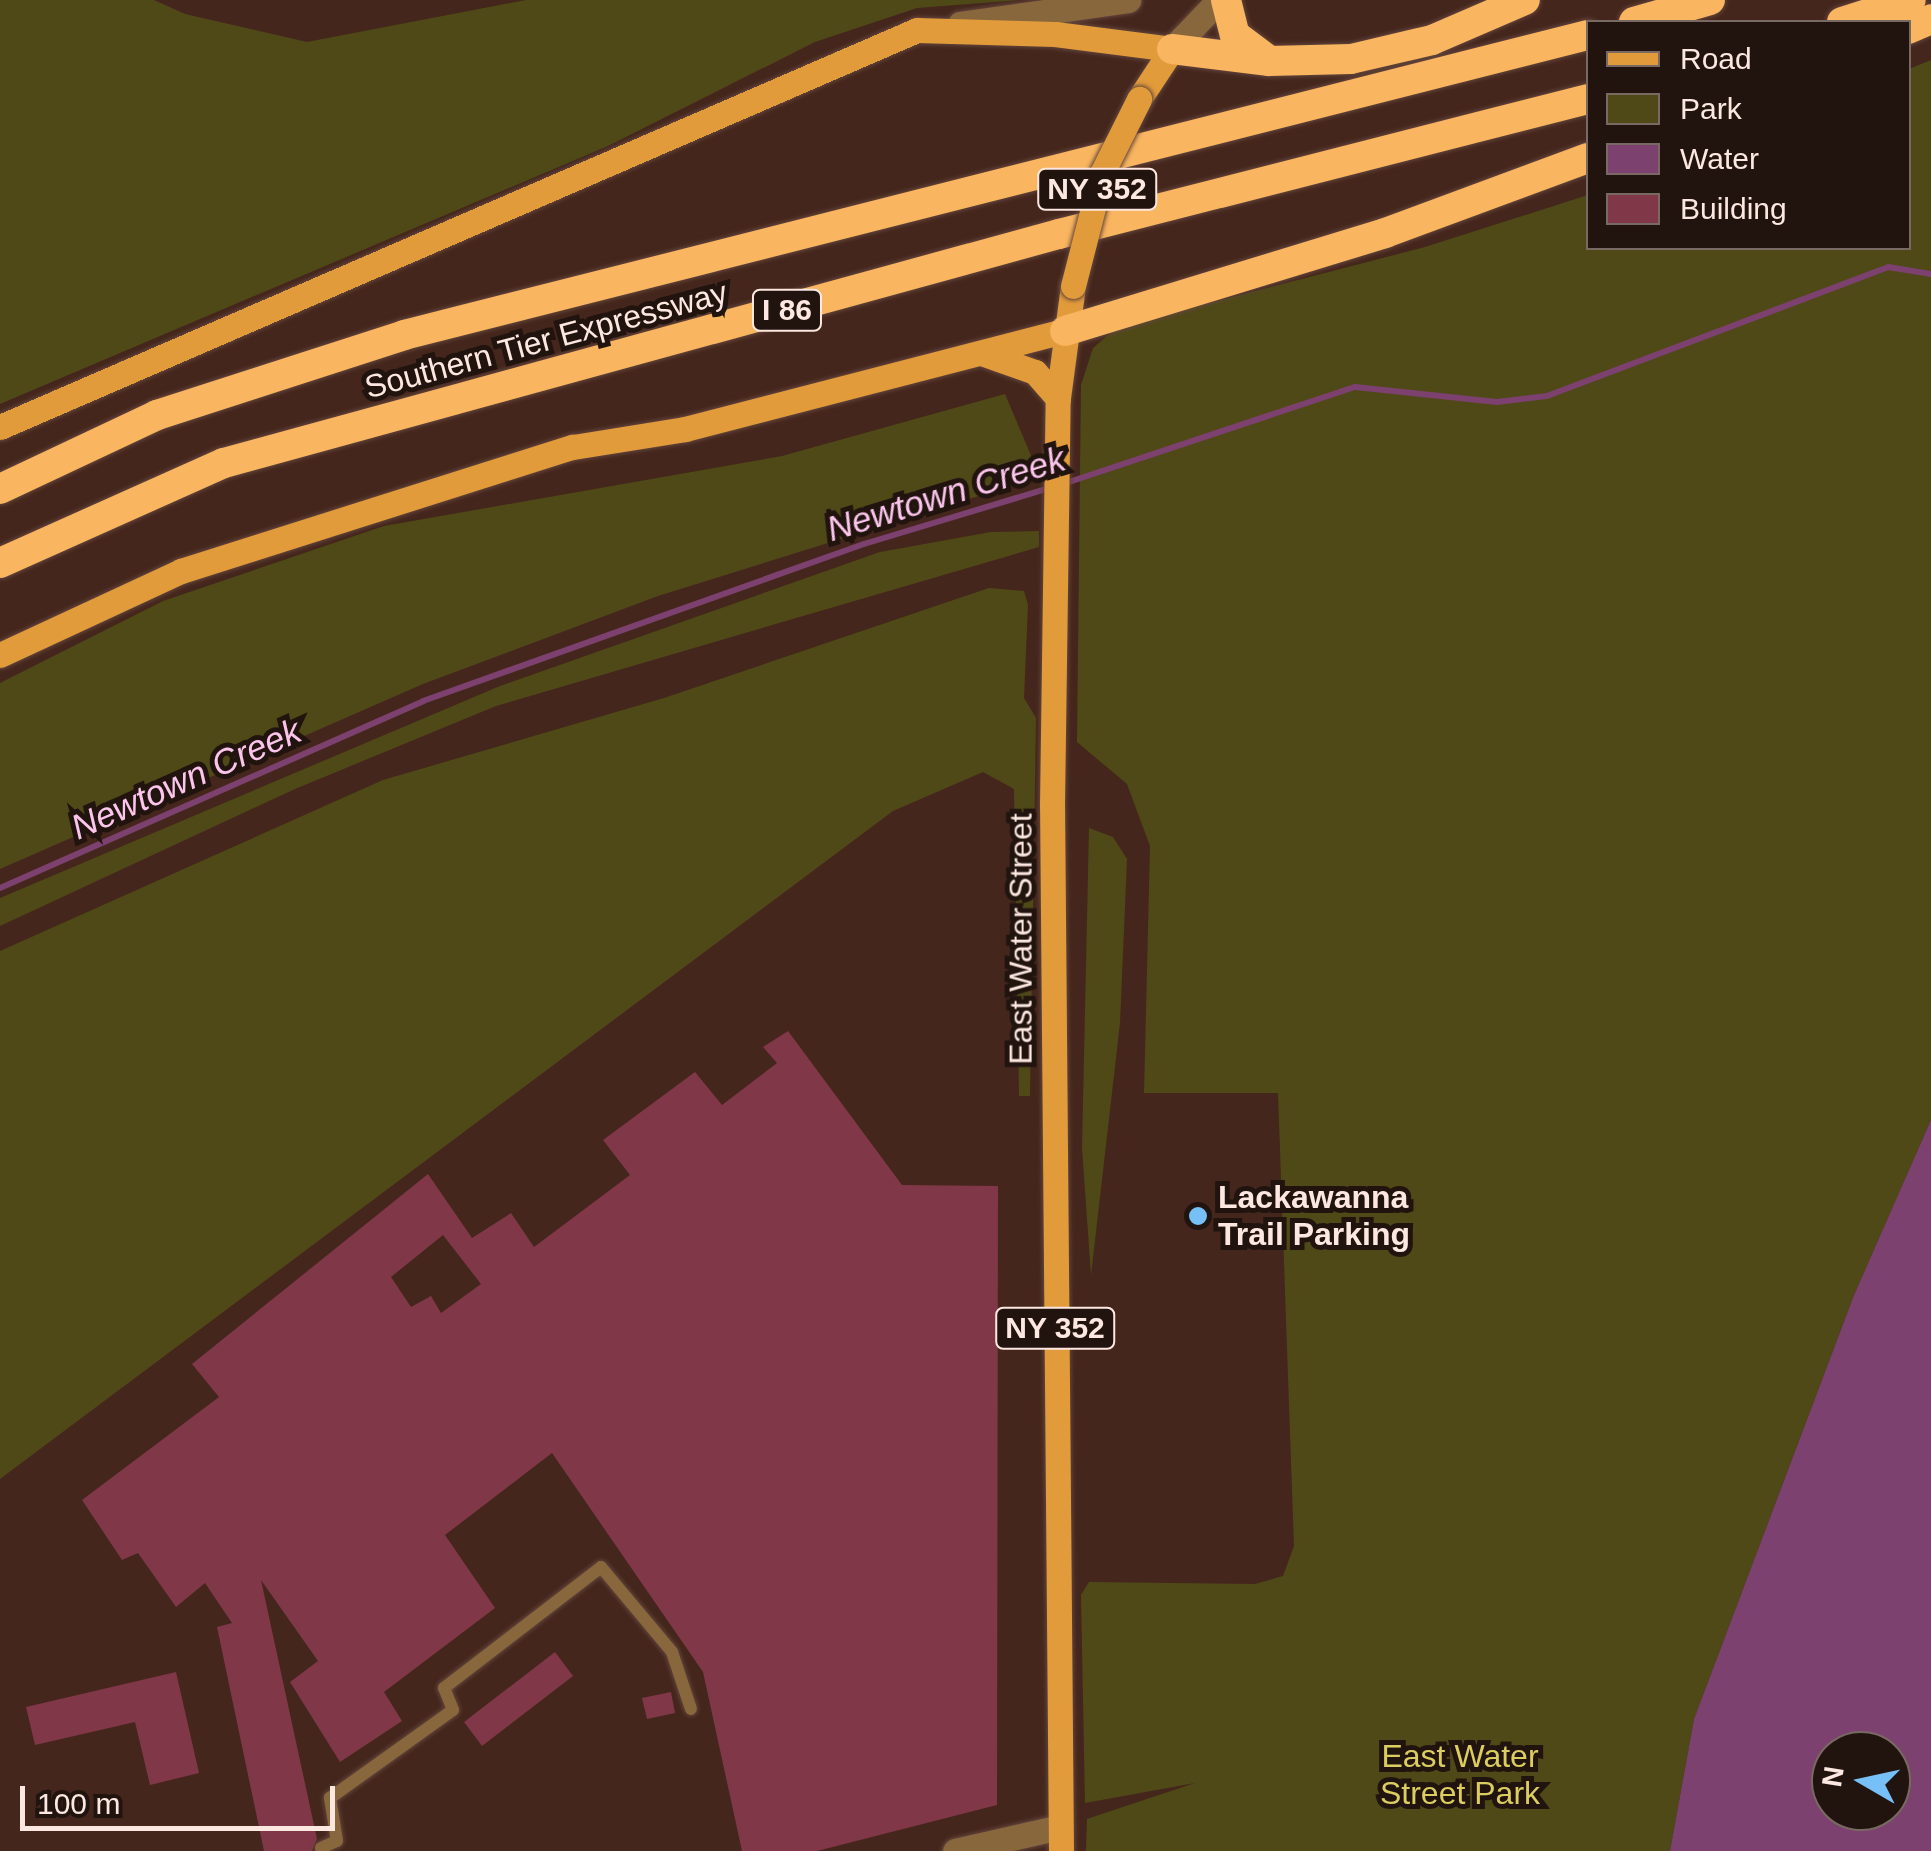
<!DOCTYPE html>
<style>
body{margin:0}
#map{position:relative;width:1931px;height:1851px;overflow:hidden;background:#45261c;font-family:Arial,sans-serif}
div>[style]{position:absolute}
.green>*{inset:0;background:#4f4917}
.water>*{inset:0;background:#7c416e}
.stream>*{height:6px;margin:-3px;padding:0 3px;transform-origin:3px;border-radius:3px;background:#7c416e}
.building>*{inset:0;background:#803748}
.roads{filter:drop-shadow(0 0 2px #62453c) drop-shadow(0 0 2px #62453c)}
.service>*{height:12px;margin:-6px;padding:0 6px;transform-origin:6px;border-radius:6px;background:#89673d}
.minor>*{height:25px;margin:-12.5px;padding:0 12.5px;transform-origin:12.5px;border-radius:12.5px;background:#89673d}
.tertiary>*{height:25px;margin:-12.5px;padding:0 12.5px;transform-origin:12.5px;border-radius:12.5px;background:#89673d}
.primary>*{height:25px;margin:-12.5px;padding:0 12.5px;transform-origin:12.5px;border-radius:12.5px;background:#e29b3a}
.motorway>*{height:30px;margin:-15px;padding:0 15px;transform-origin:15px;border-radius:15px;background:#f9b55f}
.bridges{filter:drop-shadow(0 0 2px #62453c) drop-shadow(0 0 2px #62453c)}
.primary-bridge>*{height:25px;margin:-12.5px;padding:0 12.5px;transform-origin:12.5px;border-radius:12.5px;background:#e29b3a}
.dots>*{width:28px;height:28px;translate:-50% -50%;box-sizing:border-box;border:5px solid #21140f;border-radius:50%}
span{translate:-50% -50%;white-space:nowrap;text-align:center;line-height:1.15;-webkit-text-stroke:10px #21140f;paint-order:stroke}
.shield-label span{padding:2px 8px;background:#21140f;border:2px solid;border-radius:8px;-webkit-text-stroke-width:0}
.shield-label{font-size:30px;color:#fde8e1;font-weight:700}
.street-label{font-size:32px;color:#fde8e1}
.poi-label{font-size:32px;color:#fde8e1;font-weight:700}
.left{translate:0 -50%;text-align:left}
.park-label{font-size:32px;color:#dbcd5f}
.water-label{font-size:35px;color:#fbc5ec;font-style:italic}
.legend{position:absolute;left:1586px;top:20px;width:325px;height:230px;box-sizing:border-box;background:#21140f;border:2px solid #796963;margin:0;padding:12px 18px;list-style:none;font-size:30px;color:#fde8e1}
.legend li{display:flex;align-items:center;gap:20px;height:50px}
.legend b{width:50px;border:2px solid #796963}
.north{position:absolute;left:1811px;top:1731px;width:100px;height:100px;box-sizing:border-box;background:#21140f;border:2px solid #796963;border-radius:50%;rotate:279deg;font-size:28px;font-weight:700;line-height:40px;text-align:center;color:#fde8e1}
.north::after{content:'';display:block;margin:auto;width:35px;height:45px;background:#77c0f7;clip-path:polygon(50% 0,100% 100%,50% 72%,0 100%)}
.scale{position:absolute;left:20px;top:1786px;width:315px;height:45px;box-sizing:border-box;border:5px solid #fde8e1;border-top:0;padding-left:12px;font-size:30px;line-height:35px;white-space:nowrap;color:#fde8e1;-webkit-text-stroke:8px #21140f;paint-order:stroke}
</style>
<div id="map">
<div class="green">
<i style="clip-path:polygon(0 0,154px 0,185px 14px,307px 42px,526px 0,1020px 0,917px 8px,815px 42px,608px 146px,0 404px)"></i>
<i style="clip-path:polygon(1931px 60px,1931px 1120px,1854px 1295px,1694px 1719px,1670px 1851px,1086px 1851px,1087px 1819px,1195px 1783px,1085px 1803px,1081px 1595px,1089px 1582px,1255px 1584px,1283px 1576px,1294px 1546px,1278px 1093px,1144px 1093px,1150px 846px,1127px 784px,1077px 742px,1081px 385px,1093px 348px,1117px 327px,1425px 247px,1588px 195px,1588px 248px,1908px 248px,1909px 69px)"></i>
<i style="clip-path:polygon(1005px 394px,1040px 477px,658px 596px,423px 684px,0 869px,0 683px,163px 601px,384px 526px,782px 456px)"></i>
<i style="clip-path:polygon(1039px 531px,1039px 547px,496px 706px,295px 789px,0 926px,0 898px,500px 686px,880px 552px,991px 532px)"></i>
<i style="clip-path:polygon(989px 588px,1024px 591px,1028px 605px,1024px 698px,1036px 718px,1030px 1096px,1019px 1096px,1014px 789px,983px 772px,893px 811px,0 1479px,0 951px,383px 780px,664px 698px)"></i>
<i style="clip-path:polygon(1089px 828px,1113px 837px,1127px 859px,1120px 1023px,1091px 1275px,1082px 1148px)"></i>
</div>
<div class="water">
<i style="clip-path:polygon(evenodd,1931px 1120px,1931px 1851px,1670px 1851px,1694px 1719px,1854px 1295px,1931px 1120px,1831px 1751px,1891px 1751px,1891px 1811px,1831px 1811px,1831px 1751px)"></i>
</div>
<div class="stream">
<i style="left:1066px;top:483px;width:305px;rotate:-18.4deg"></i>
<i style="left:1355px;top:387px;width:143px;rotate:6deg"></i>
<i style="left:1497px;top:402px;width:50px;rotate:-6.8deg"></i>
<i style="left:1547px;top:396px;width:365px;rotate:-20.7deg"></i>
<i style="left:1888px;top:267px;width:44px;rotate:9.2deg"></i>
<i style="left:0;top:888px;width:462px;rotate:-23.8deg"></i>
<i style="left:423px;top:701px;width:468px;rotate:-19.6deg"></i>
<i style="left:864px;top:544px;width:193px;rotate:-16.8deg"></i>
</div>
<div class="building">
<i style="clip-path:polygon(evenodd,788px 1031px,902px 1185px,998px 1186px,997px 1805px,817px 1851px,742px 1851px,703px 1672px,552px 1453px,445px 1535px,495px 1608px,384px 1692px,402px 1721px,340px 1762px,290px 1682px,318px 1661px,261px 1580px,317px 1839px,312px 1851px,264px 1851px,217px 1627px,232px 1623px,205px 1583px,176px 1607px,138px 1553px,122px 1560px,82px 1500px,219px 1397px,192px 1364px,428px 1174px,472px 1238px,511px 1213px,534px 1247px,630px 1175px,603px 1140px,695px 1072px,722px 1105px,777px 1063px,763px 1047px,788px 1031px,443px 1235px,481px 1284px,441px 1313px,431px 1296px,411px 1307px,391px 1277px,443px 1235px)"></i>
<i style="clip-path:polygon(555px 1652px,573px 1676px,482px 1746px,464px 1722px)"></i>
<i style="clip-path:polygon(176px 1672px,199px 1773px,150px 1785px,135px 1722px,35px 1745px,26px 1707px)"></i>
<i style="clip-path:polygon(671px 1692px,675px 1713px,647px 1719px,642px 1698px)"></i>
</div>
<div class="roads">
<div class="service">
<i style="left:321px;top:1848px;width:17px;rotate:-24deg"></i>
<i style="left:337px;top:1841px;width:44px;rotate:-99.2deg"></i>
<i style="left:330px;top:1798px;width:151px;rotate:-35.6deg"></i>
<i style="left:453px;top:1710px;width:24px;rotate:-112deg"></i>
<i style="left:444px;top:1688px;width:198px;rotate:-37.6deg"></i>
<i style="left:601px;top:1567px;width:111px;rotate:50.1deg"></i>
<i style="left:672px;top:1652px;width:60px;rotate:71.6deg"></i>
</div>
<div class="minor">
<i style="left:955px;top:1851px;width:108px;rotate:-12.9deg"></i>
</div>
<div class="tertiary">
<i style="left:960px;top:24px;width:170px;rotate:-8.1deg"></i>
<i style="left:1172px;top:49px;width:68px;rotate:-46.2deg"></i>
</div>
<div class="primary">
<i style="left:984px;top:354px;width:54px;rotate:19.4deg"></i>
<i style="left:1035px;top:372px;width:35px;rotate:49deg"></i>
<i style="left:0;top:427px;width:999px;rotate:-23.41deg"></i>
<i style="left:917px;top:30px;width:138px;rotate:1.7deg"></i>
<i style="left:1055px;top:34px;width:118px;rotate:7.3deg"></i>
<i style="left:1172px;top:49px;width:60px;rotate:123.4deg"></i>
<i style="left:0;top:655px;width:200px;rotate:-24.9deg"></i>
<i style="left:181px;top:571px;width:411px;rotate:-17.6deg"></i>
<i style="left:573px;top:447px;width:113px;rotate:-9.1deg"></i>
<i style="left:685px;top:429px;width:392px;rotate:-14.5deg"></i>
<i style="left:1061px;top:1851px;width:1046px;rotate:-90.49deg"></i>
<i style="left:1052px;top:805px;width:407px;rotate:-89.2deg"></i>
<i style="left:1058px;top:398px;width:113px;rotate:-82.4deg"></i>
</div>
<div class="motorway">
<i style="left:1226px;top:0;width:36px;rotate:76deg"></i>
<i style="left:1235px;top:35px;width:40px;rotate:37deg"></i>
<i style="left:1634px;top:22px;width:79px;rotate:-16.1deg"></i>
<i style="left:1842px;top:22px;width:72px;rotate:-17.7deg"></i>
<i style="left:1908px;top:29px;width:25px;rotate:-23deg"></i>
<i style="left:1172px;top:49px;width:98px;rotate:7.1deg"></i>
<i style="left:1269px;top:61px;width:82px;rotate:-1.4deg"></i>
<i style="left:1351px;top:59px;width:83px;rotate:-13.2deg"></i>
<i style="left:1432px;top:40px;width:101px;rotate:-23.3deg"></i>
<i style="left:1065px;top:331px;width:335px;rotate:-17deg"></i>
<i style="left:1385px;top:233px;width:216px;rotate:-20.3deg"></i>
<i style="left:0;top:489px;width:174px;rotate:-25.2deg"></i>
<i style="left:157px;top:415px;width:260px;rotate:-17.9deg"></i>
<i style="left:404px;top:335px;width:1221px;rotate:-14.22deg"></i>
<i style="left:0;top:563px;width:245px;rotate:-24.1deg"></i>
<i style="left:224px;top:463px;width:866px;rotate:-15.34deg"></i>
<i style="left:1059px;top:234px;width:546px;rotate:-14.32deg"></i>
</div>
</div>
<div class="bridges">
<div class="primary-bridge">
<i style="left:1073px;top:286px;width:117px;rotate:-75.6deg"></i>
<i style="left:1102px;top:173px;width:83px;rotate:-63.4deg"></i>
</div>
</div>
<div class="dots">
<i style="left:1198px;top:1216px;background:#77c0f7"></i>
</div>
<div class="shield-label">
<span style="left:1097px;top:189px">NY 352</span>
<span style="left:787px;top:310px">I 86</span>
<span style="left:1055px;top:1328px">NY 352</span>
</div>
<div class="street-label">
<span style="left:546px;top:340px;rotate:-15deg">Southern Tier Expressway</span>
<span style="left:1021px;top:939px;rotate:-90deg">East Water Street</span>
</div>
<div class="poi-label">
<span class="left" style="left:1218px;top:1216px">Lackawanna<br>Trail Parking</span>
</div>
<div class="park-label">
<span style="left:1460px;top:1775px">East Water<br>Street Park</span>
</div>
<div class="water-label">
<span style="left:946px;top:494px;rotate:-17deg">Newtown Creek</span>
<span style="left:186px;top:779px;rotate:-24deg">Newtown Creek</span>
</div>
<ul class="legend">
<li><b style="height:12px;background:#e29b3a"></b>Road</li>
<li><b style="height:28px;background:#4f4917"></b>Park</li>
<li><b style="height:28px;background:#7c416e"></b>Water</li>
<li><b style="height:28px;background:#803748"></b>Building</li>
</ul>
<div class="north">N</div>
<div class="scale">100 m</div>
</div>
